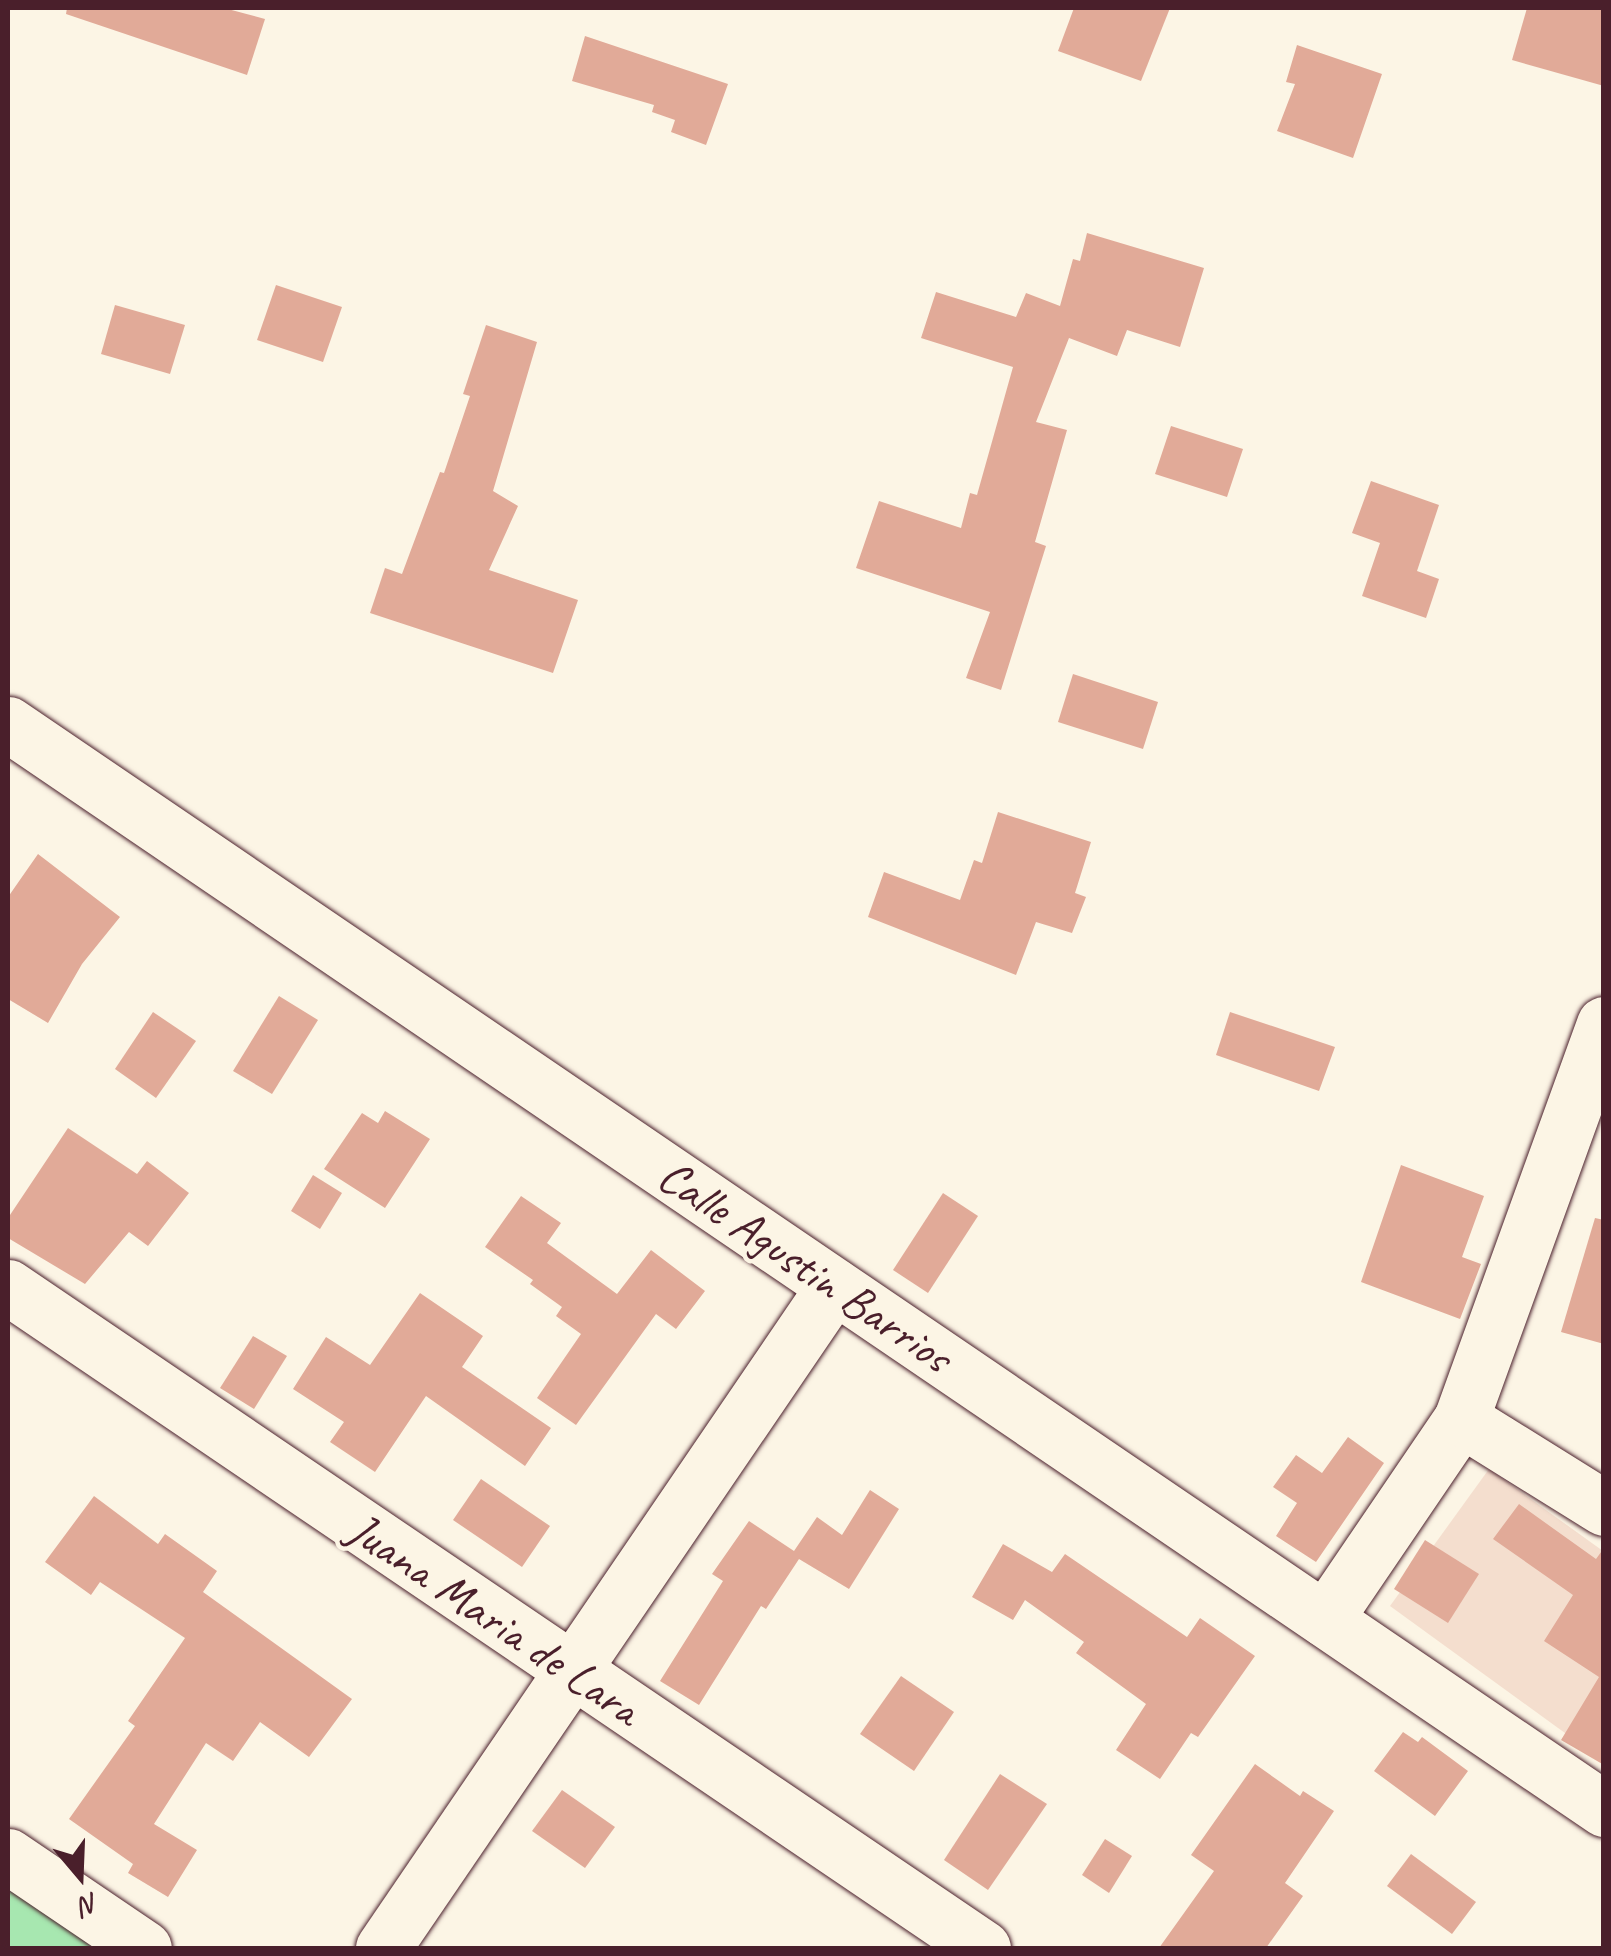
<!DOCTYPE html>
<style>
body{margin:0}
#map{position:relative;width:1611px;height:1956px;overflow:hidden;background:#fcf5e5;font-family:Caveat,sans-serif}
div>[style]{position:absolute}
.built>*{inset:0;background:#f4dece}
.green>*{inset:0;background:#a7e7b0}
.building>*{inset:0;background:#e1aa98}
.roads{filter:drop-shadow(0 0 2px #4a1f2b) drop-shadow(0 0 2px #4a1f2b)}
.minor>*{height:55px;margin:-27.5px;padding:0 27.5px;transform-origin:27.5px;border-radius:27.5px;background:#fcf5e5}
span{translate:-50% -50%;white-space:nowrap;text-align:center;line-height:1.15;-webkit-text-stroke:9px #fcf5e5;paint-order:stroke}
.street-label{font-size:48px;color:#4a1f2b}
.frame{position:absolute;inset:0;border:10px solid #4a1f2b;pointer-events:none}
.north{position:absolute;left:30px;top:1826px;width:100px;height:100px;-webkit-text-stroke:8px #fcf5e5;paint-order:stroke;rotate:161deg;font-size:28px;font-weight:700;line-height:40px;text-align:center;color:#4a1f2b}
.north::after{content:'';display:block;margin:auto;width:35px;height:45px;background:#4a1f2b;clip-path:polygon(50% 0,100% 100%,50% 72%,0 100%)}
</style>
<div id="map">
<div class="built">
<i style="clip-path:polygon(1489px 1469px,1603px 1551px,1603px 1703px,1576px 1741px,1390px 1606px)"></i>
</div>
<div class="green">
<i style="clip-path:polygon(8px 1886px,100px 1948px,8px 1948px)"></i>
</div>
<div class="building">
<i style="clip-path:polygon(67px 8px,224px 8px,265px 19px,247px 75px,66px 14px)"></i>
<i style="clip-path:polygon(1074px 8px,1170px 8px,1141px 81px,1058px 51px)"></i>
<i style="clip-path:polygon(1527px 8px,1604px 8px,1604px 86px,1512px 60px)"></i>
<i style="clip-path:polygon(585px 36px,728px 84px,706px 145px,671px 132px,675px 120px,652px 112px,654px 105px,572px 81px)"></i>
<i style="clip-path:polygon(1297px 45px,1382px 74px,1353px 158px,1277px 131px,1295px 84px,1286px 82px)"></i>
<i style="clip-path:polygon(1087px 233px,1204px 268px,1180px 347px,1127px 330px,1117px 356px,1069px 338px,1036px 422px,1067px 430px,1035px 542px,1046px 546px,1001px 690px,966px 678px,990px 612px,856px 568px,879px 501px,961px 528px,970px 493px,977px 495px,1013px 367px,921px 338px,936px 292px,1016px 317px,1026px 293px,1060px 306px,1073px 259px,1080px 261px)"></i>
<i style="clip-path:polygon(276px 285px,342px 307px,323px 362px,257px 340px)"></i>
<i style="clip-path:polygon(115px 305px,185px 325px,170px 374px,101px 354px)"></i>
<i style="clip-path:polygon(486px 325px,537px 342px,493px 491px,518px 506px,489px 570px,578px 600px,553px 673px,370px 613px,385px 568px,402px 574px,440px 472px,444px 473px,470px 396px,463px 394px)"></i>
<i style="clip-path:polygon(1171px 426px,1243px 449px,1227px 497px,1155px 474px)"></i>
<i style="clip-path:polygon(1371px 481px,1439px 505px,1417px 571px,1439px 579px,1426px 618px,1362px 596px,1380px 543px,1352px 533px)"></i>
<i style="clip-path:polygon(1073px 674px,1158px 702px,1143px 749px,1058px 722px)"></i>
<i style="clip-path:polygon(998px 812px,1091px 842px,1075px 893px,1086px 897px,1072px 933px,1036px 922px,1016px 975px,868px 917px,884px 872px,960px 900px,974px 860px,982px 863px)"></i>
<i style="clip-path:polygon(38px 854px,120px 917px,82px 964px,48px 1023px,8px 999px,8px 897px)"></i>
<i style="clip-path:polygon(279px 996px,318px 1020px,272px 1094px,233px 1071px)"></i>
<i style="clip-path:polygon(153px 1012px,196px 1041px,156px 1098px,115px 1069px)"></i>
<i style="clip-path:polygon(1230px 1012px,1335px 1047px,1319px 1091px,1216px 1055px)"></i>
<i style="clip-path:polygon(385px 1111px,430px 1139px,385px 1208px,324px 1169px,362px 1113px,378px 1123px)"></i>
<i style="clip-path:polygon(68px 1128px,137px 1174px,147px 1161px,189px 1193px,148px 1246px,129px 1232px,85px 1284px,8px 1238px,8px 1218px)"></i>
<i style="clip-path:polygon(1401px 1165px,1484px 1196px,1462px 1257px,1481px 1264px,1460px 1319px,1361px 1282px)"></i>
<i style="clip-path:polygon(313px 1175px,342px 1193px,320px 1229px,291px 1211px)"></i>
<i style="clip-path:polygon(943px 1193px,978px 1216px,928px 1293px,893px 1270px)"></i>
<i style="clip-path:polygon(521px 1196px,561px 1223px,547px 1243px,617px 1294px,651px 1250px,705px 1291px,676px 1329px,656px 1314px,576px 1425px,537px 1398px,581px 1334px,556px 1316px,562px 1307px,530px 1284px,533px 1280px,485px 1247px)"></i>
<i style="clip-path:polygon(1595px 1218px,1604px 1220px,1604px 1344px,1561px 1332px)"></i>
<i style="clip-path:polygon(420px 1293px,483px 1336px,462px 1367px,551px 1428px,525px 1466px,426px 1396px,375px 1472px,330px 1442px,344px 1422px,293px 1389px,326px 1337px,370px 1365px)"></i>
<i style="clip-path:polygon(253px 1336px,287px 1356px,254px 1409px,220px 1388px)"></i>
<i style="clip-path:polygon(1348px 1437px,1384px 1463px,1316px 1562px,1276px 1536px,1297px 1503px,1273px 1487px,1296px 1455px,1322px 1473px)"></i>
<i style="clip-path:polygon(481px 1479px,550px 1526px,522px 1567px,453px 1520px)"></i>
<i style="clip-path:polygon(870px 1490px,899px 1509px,849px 1589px,799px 1559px,766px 1609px,761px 1606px,699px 1705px,660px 1681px,723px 1581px,712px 1574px,749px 1521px,794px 1551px,817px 1517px,842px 1535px)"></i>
<i style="clip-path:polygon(94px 1496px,158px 1544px,165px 1534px,217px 1571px,203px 1592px,352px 1699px,309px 1757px,260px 1722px,233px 1761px,206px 1743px,154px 1824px,197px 1850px,168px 1897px,128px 1873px,133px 1864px,69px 1819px,135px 1726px,128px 1721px,185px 1638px,100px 1582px,91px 1595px,45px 1562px)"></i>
<i style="clip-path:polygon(1519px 1504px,1596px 1559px,1604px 1548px,1604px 1765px,1561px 1740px,1599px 1677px,1544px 1641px,1573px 1595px,1493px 1539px)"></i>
<i style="clip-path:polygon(1425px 1540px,1479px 1574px,1448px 1623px,1394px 1589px)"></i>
<i style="clip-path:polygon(1003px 1544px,1052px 1572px,1065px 1554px,1187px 1637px,1200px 1618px,1255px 1656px,1198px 1737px,1191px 1733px,1160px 1779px,1116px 1750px,1146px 1704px,1076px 1653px,1084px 1642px,1025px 1600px,1013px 1620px,972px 1597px)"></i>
<i style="clip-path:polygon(901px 1676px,954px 1712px,914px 1771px,860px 1734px)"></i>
<i style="clip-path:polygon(1403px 1732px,1418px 1742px,1422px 1737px,1468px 1771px,1435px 1816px,1374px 1771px)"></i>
<i style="clip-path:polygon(1255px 1764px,1300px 1796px,1303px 1791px,1334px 1811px,1285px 1883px,1303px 1896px,1266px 1948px,1159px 1948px,1214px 1871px,1191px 1855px)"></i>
<i style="clip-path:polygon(1000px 1774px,1047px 1804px,988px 1890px,944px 1860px)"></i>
<i style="clip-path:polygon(562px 1790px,615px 1827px,585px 1868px,532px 1831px)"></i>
<i style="clip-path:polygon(1105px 1839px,1132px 1856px,1109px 1893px,1082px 1875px)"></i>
<i style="clip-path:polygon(1411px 1854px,1476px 1902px,1452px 1934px,1387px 1886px)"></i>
</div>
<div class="roads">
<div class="minor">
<i style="left:8px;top:724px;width:1930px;rotate:34.21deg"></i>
<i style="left:8px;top:1287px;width:1178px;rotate:34.14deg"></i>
<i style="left:1461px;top:1419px;width:168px;rotate:31.9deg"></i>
<i style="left:1325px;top:1619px;width:242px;rotate:-55.8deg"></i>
<i style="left:1461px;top:1419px;width:420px;rotate:-70.1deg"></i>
<i style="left:8px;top:1856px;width:164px;rotate:34.1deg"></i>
<i style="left:383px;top:1948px;width:801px;rotate:-55.73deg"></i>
</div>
</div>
<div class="street-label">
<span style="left:805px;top:1266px;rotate:34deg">Calle Agustin Barrios</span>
<span style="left:494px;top:1619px;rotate:34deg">Juana Maria de Lara</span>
</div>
<div class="frame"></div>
<div class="north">N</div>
</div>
